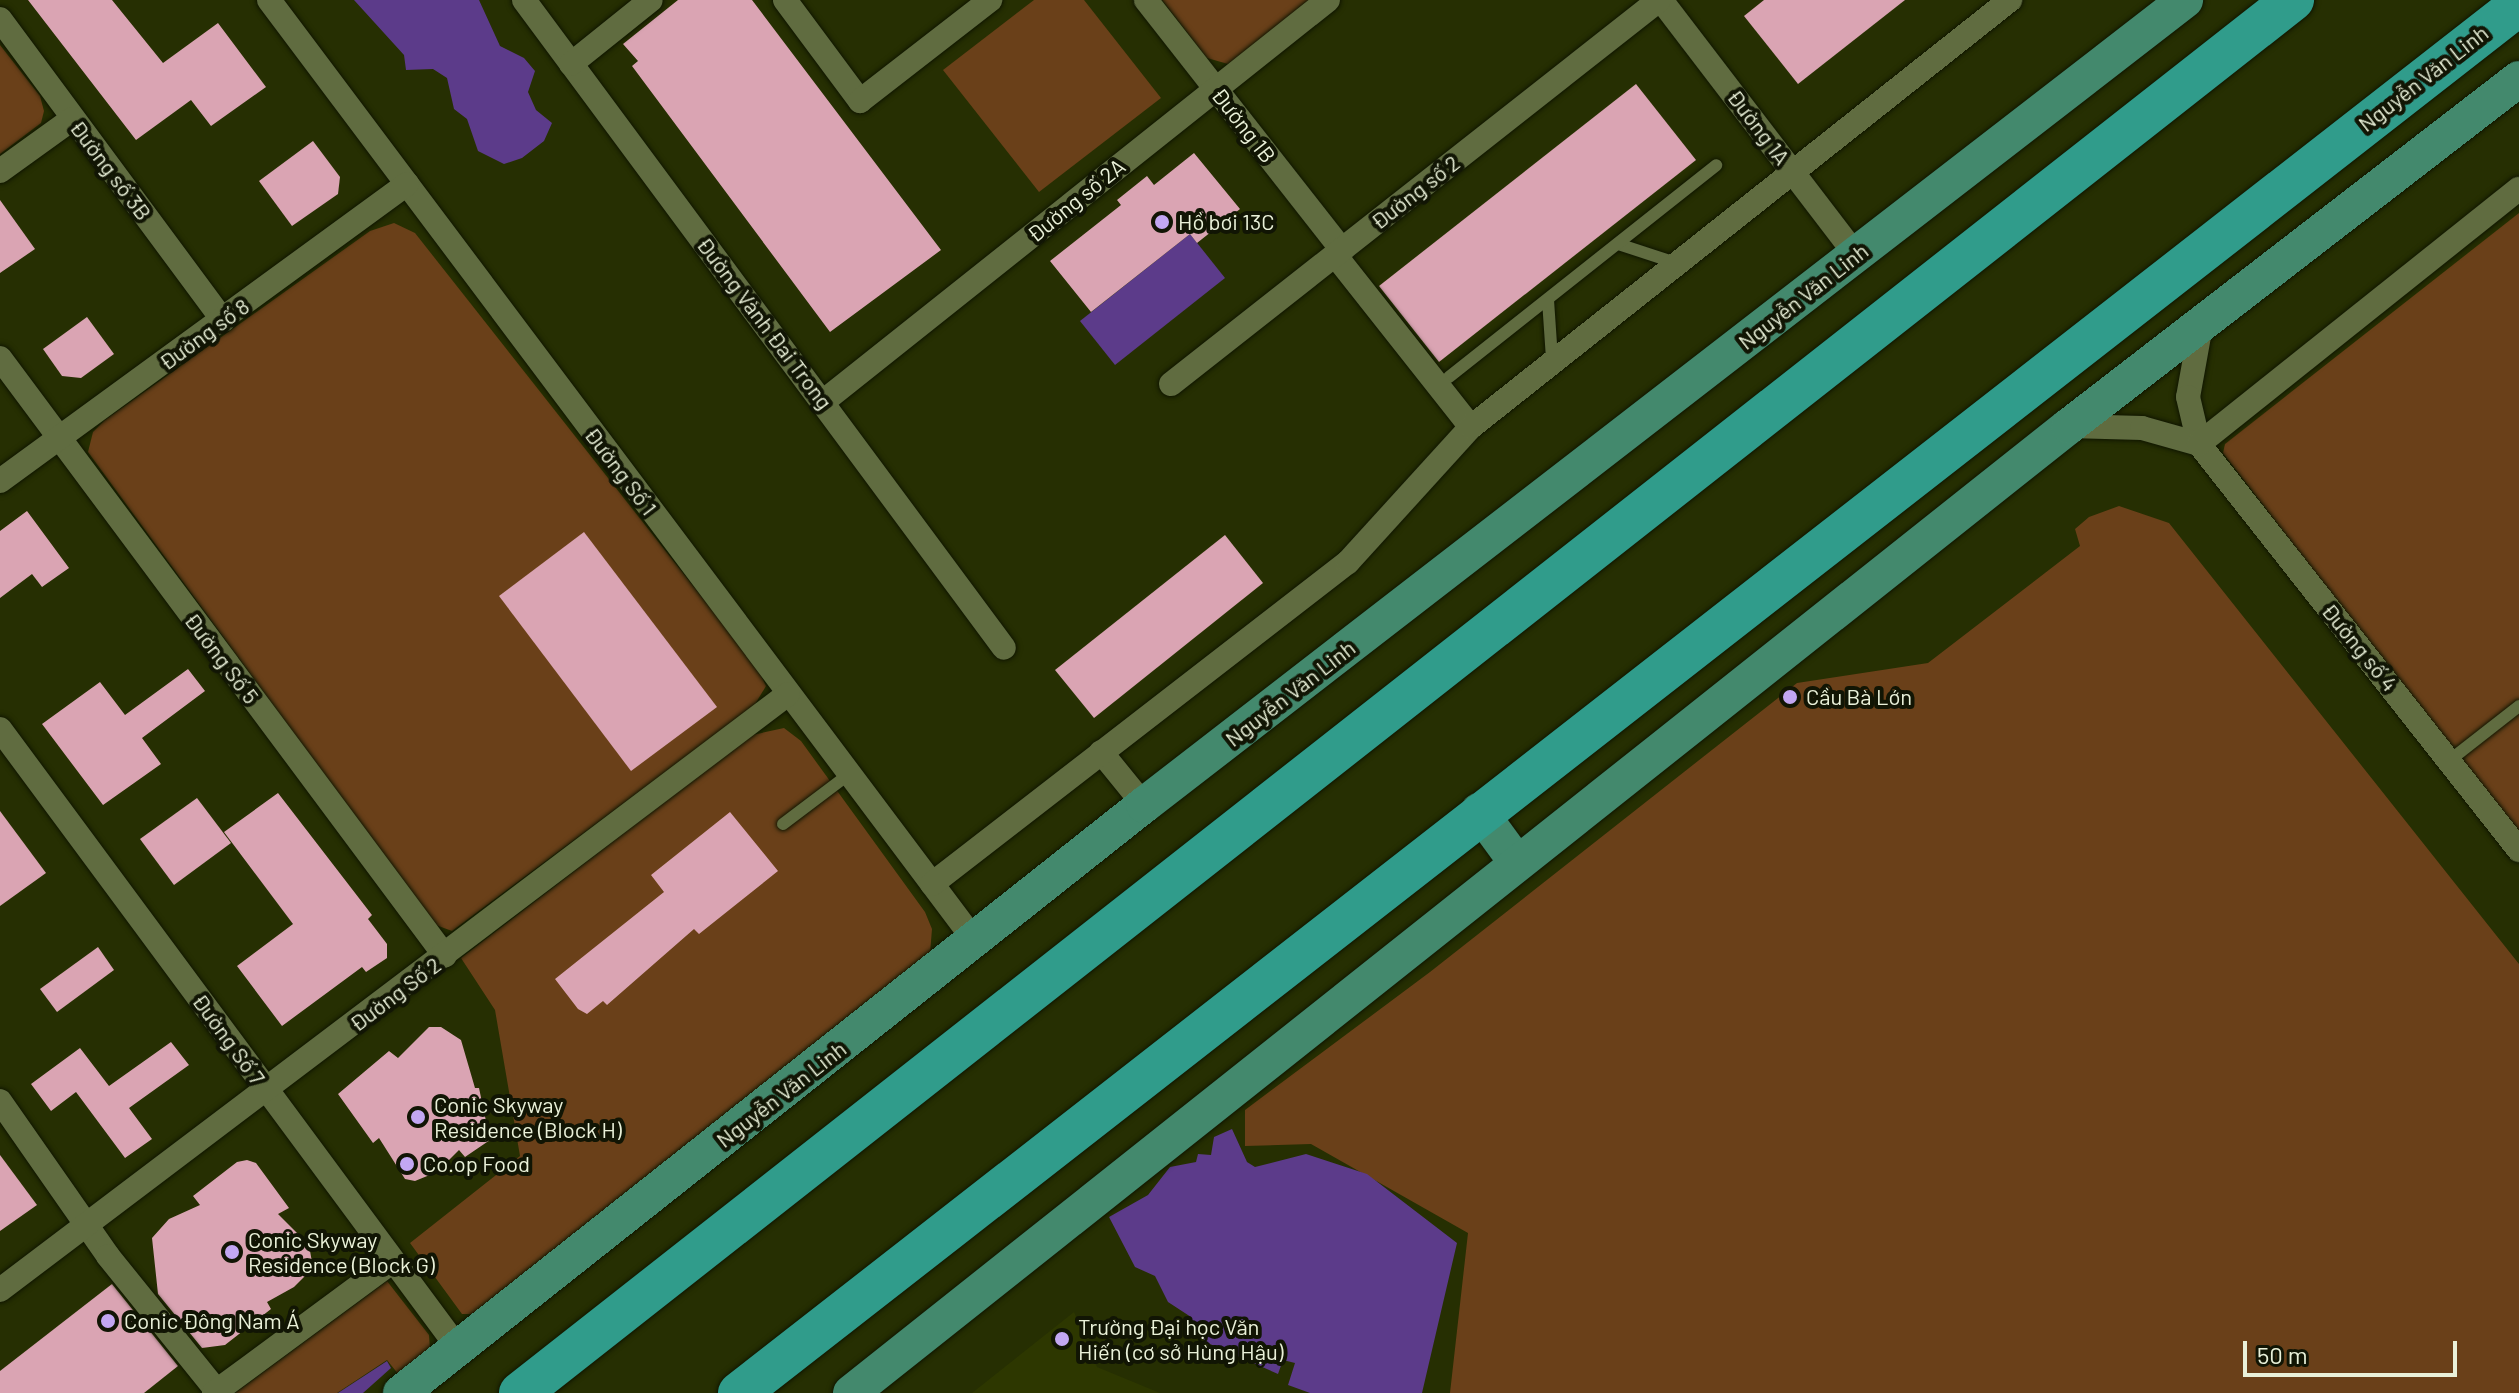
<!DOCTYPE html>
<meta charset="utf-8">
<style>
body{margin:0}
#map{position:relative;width:2519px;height:1393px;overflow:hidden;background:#262f02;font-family:Barlow,sans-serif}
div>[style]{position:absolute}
.built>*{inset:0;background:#2d3700}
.green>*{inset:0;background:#6a4019}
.water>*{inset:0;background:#5c3b8a}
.building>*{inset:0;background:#daa4b3}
.roads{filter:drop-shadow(0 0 2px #101600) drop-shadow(0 0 2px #101600)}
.lane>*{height:12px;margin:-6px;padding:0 6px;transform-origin:6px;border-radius:6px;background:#606c40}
.street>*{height:24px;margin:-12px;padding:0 12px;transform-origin:12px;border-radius:12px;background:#606c40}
.primary>*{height:36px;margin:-18px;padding:0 18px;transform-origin:18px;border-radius:18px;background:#43896d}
.highway>*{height:42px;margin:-21px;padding:0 21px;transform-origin:21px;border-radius:21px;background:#309c8b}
.dots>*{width:22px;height:22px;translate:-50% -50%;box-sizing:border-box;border:4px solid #111504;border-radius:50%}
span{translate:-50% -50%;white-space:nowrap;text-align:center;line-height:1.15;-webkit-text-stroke:8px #111504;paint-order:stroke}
.street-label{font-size:22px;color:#eaf1d9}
.poi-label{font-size:22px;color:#eaf1d9}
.left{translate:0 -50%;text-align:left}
.scale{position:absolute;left:2243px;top:1341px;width:214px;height:36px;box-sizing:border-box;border:4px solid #eaf1d9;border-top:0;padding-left:10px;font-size:24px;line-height:28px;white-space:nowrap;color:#eaf1d9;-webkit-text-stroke:6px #111504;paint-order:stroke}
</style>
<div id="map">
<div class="built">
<i style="clip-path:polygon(1074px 1312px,1097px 1367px,1160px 1393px,972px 1393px)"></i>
</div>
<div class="green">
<i style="clip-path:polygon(1034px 0,1084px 0,1161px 98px,1039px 192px,943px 70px)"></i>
<i style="clip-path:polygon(1162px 0,1313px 0,1228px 64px,1207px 58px)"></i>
<i style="clip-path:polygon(0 45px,40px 96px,44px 111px,41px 123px,0 154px)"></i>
<i style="clip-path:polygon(2519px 213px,2519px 838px,2223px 453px,2225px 444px)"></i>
<i style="clip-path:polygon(394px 223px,415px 233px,757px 667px,766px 686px,754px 706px,452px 931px,433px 924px,88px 452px,93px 432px,105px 420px,370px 231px)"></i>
<i style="clip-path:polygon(2119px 506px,2169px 523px,2519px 964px,2519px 1393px,1450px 1393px,1468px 1233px,1311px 1144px,1245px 1146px,1245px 1110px,1430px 972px,1797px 683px,1928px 663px,2080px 546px,2075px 529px,2089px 517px)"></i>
<i style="clip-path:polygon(784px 728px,801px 741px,925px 912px,932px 929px,930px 954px,473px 1314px,462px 1314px,410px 1243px,520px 1156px,495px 1010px,461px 958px,752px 735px)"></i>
<i style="clip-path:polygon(387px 1281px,429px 1335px,430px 1349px,399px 1375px,387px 1360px,337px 1393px,235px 1393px)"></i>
</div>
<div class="water">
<i style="clip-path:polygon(354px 0,479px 0,500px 46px,524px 58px,535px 71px,528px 92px,536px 110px,552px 123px,544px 141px,522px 158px,504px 164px,478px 151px,467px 119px,454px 109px,447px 78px,433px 69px,406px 70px,404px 55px)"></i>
<i style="clip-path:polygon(1190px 234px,1225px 278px,1115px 365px,1080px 321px)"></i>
<i style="clip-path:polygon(1232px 1129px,1247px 1162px,1255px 1167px,1306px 1154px,1367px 1174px,1457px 1243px,1422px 1393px,1310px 1393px,1288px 1385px,1295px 1363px,1283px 1360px,1278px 1374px,1210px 1344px,1199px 1336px,1191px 1317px,1168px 1302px,1155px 1276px,1135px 1267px,1109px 1217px,1148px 1195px,1170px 1167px,1196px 1162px,1198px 1154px,1211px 1155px,1214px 1137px)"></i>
<i style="clip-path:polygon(387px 1361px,391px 1368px,363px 1393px,338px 1393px)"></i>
</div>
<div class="building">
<i style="clip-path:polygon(28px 0,112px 0,163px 63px,218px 23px,266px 87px,211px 126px,191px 100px,136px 140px)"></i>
<i style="clip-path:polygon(678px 0,752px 0,941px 250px,830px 332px,632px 66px,638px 61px,623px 44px)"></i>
<i style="clip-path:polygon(1764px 0,1905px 0,1798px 84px,1744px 16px)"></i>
<i style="clip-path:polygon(1636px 84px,1696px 160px,1439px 362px,1379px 286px)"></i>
<i style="clip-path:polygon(313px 141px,340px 177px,338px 194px,292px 226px,259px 181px)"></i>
<i style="clip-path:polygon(1194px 153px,1240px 209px,1197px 243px,1190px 234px,1091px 312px,1050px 261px,1121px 205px,1117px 200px,1147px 176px,1154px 185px)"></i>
<i style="clip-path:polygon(0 200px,35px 249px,0 273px)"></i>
<i style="clip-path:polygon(87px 317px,114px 354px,81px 378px,62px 376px,43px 349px)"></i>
<i style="clip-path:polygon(27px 511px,69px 568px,42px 587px,32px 574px,0 598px,0 531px)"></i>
<i style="clip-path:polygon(584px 532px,717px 707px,631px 771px,499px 596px)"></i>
<i style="clip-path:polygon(1225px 535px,1263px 583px,1094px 718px,1055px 670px)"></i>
<i style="clip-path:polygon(188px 669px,205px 691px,142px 738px,161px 764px,103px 805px,42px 724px,100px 682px,125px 715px)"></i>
<i style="clip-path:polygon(278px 793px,372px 915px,368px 919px,387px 944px,387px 958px,366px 972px,362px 967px,282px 1026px,237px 966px,293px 924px,224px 832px)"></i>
<i style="clip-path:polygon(197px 798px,231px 843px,174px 885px,140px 839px)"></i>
<i style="clip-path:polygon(0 811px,46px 873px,0 906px)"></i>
<i style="clip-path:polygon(730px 812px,778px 871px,699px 934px,694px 929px,607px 1005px,603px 1001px,587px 1014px,578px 1009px,555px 979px,664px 892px,651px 875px)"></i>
<i style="clip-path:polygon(98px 947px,114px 970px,57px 1012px,40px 989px)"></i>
<i style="clip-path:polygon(429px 1027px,441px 1027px,461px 1040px,475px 1088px,479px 1088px,490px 1140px,465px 1157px,459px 1150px,437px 1172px,415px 1181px,405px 1179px,379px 1138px,373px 1143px,338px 1094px,389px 1051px,398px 1058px)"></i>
<i style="clip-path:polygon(171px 1042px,189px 1065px,129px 1108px,152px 1139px,125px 1158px,76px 1092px,51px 1111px,31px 1084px,80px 1048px,109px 1086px)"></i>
<i style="clip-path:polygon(0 1155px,37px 1205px,0 1231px)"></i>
<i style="clip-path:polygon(247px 1160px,256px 1163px,289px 1208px,278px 1214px,309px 1245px,313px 1268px,294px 1287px,267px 1302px,271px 1309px,225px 1345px,202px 1348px,158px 1294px,152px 1238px,169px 1219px,200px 1205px,193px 1196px,237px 1162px)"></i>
<i style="clip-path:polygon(112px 1284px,178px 1366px,144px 1393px,0 1393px,0 1371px)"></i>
</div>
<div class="roads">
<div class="lane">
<i style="left:1618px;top:244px;width:58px;rotate:18.1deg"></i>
<i style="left:1548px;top:300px;width:59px;rotate:86.1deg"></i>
<i style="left:1449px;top:377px;width:341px;rotate:-38.4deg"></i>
<i style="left:2450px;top:760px;width:88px;rotate:-38deg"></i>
<i style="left:783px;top:824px;width:83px;rotate:-37.1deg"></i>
</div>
<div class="street">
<i style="left:269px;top:0;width:1176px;rotate:53.12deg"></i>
<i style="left:524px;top:0;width:806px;rotate:53.47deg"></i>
<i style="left:785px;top:0;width:126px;rotate:53.4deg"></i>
<i style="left:860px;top:101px;width:165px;rotate:-37.8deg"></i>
<i style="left:1146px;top:0;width:318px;rotate:51.9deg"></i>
<i style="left:1661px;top:0;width:321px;rotate:52.6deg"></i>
<i style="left:0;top:19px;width:375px;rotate:53.5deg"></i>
<i style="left:571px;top:64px;width:102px;rotate:-38.7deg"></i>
<i style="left:0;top:171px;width:89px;rotate:-35.8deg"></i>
<i style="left:1335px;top:255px;width:219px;rotate:51.7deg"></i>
<i style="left:2201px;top:325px;width:73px;rotate:100.2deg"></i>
<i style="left:2188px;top:397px;width:48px;rotate:76.8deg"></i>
<i style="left:2199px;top:444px;width:517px;rotate:51.76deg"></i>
<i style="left:0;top:358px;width:745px;rotate:53.35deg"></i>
<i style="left:1171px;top:384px;width:621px;rotate:-38.2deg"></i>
<i style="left:824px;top:401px;width:644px;rotate:-38.51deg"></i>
<i style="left:2069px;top:426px;width:73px;rotate:1.6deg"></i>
<i style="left:2142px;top:428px;width:59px;rotate:15.7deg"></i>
<i style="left:2199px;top:444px;width:409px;rotate:-38.6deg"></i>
<i style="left:0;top:481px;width:504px;rotate:-36.12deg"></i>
<i style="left:0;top:729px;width:770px;rotate:53.5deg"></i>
<i style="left:1101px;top:752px;width:68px;rotate:50.9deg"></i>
<i style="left:932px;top:884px;width:526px;rotate:-37.74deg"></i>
<i style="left:1348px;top:562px;width:183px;rotate:-47.7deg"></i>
<i style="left:1471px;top:427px;width:688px;rotate:-38.39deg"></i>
<i style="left:0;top:1101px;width:189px;rotate:55.1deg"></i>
<i style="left:108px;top:1256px;width:174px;rotate:51.1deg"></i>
<i style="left:0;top:1290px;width:988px;rotate:-37.1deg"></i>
<i style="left:214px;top:1393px;width:222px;rotate:-36.4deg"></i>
</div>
<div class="primary">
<i style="left:1479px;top:811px;width:64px;rotate:53.8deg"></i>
<i style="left:401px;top:1393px;width:948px;rotate:-38.36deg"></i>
<i style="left:1144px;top:805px;width:1316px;rotate:-37.71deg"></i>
<i style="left:851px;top:1393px;width:1555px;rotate:-38.45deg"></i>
<i style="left:2069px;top:426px;width:568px;rotate:-37.64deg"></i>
</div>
<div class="highway">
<i style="left:520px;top:1393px;width:2255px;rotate:-38.16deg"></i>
<i style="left:739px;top:1393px;width:2257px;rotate:-37.95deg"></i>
</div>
</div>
<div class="dots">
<i style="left:1162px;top:222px;background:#c2a7f2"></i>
<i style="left:1790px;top:697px;background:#c2a7f2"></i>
<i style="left:418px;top:1117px;background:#c2a7f2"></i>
<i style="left:407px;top:1164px;background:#c2a7f2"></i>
<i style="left:232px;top:1252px;background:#c2a7f2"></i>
<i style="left:108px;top:1321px;background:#c2a7f2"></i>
<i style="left:1062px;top:1339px;background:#c2a7f2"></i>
</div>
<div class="street-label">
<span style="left:2423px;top:78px;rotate:-38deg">Nguyễn Văn Linh</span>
<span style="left:1244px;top:125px;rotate:52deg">Đường 1B</span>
<span style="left:1759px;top:127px;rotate:53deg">Đường 1A</span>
<span style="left:111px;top:170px;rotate:53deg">Đường số 3B</span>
<span style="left:1415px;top:192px;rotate:-38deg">Đường số 2</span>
<span style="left:1076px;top:200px;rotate:-39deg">Đường số 2A</span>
<span style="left:1803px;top:296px;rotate:-38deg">Nguyễn Văn Linh</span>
<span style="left:765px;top:323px;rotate:53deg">Đường Vành Đai Trong</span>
<span style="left:204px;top:334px;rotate:-36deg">Đường số 8</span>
<span style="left:621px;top:471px;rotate:53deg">Đường Số 1</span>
<span style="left:2360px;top:647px;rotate:51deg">Đường số 4</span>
<span style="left:222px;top:658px;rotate:53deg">Đường Số 5</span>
<span style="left:1290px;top:693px;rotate:-38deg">Nguyễn Văn Linh</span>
<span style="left:395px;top:994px;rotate:-37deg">Đường Số 2</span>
<span style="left:229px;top:1039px;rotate:54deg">Đường Số 7</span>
<span style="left:781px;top:1094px;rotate:-38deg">Nguyễn Văn Linh</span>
</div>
<div class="poi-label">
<span class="left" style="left:1178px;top:222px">Hồ bơi 13C</span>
<span class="left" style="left:1806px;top:697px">Cầu Bà Lớn</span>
<span class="left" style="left:434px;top:1117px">Conic Skyway<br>Residence (Block H)</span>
<span class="left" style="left:423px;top:1164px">Co.op Food</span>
<span class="left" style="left:248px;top:1252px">Conic Skyway<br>Residence (Block G)</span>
<span class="left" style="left:124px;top:1321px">Conic Đông Nam Á</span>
<span class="left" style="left:1078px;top:1339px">Trường Đại học Văn<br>Hiến (cơ sở Hùng Hậu)</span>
</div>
<div class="scale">50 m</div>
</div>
